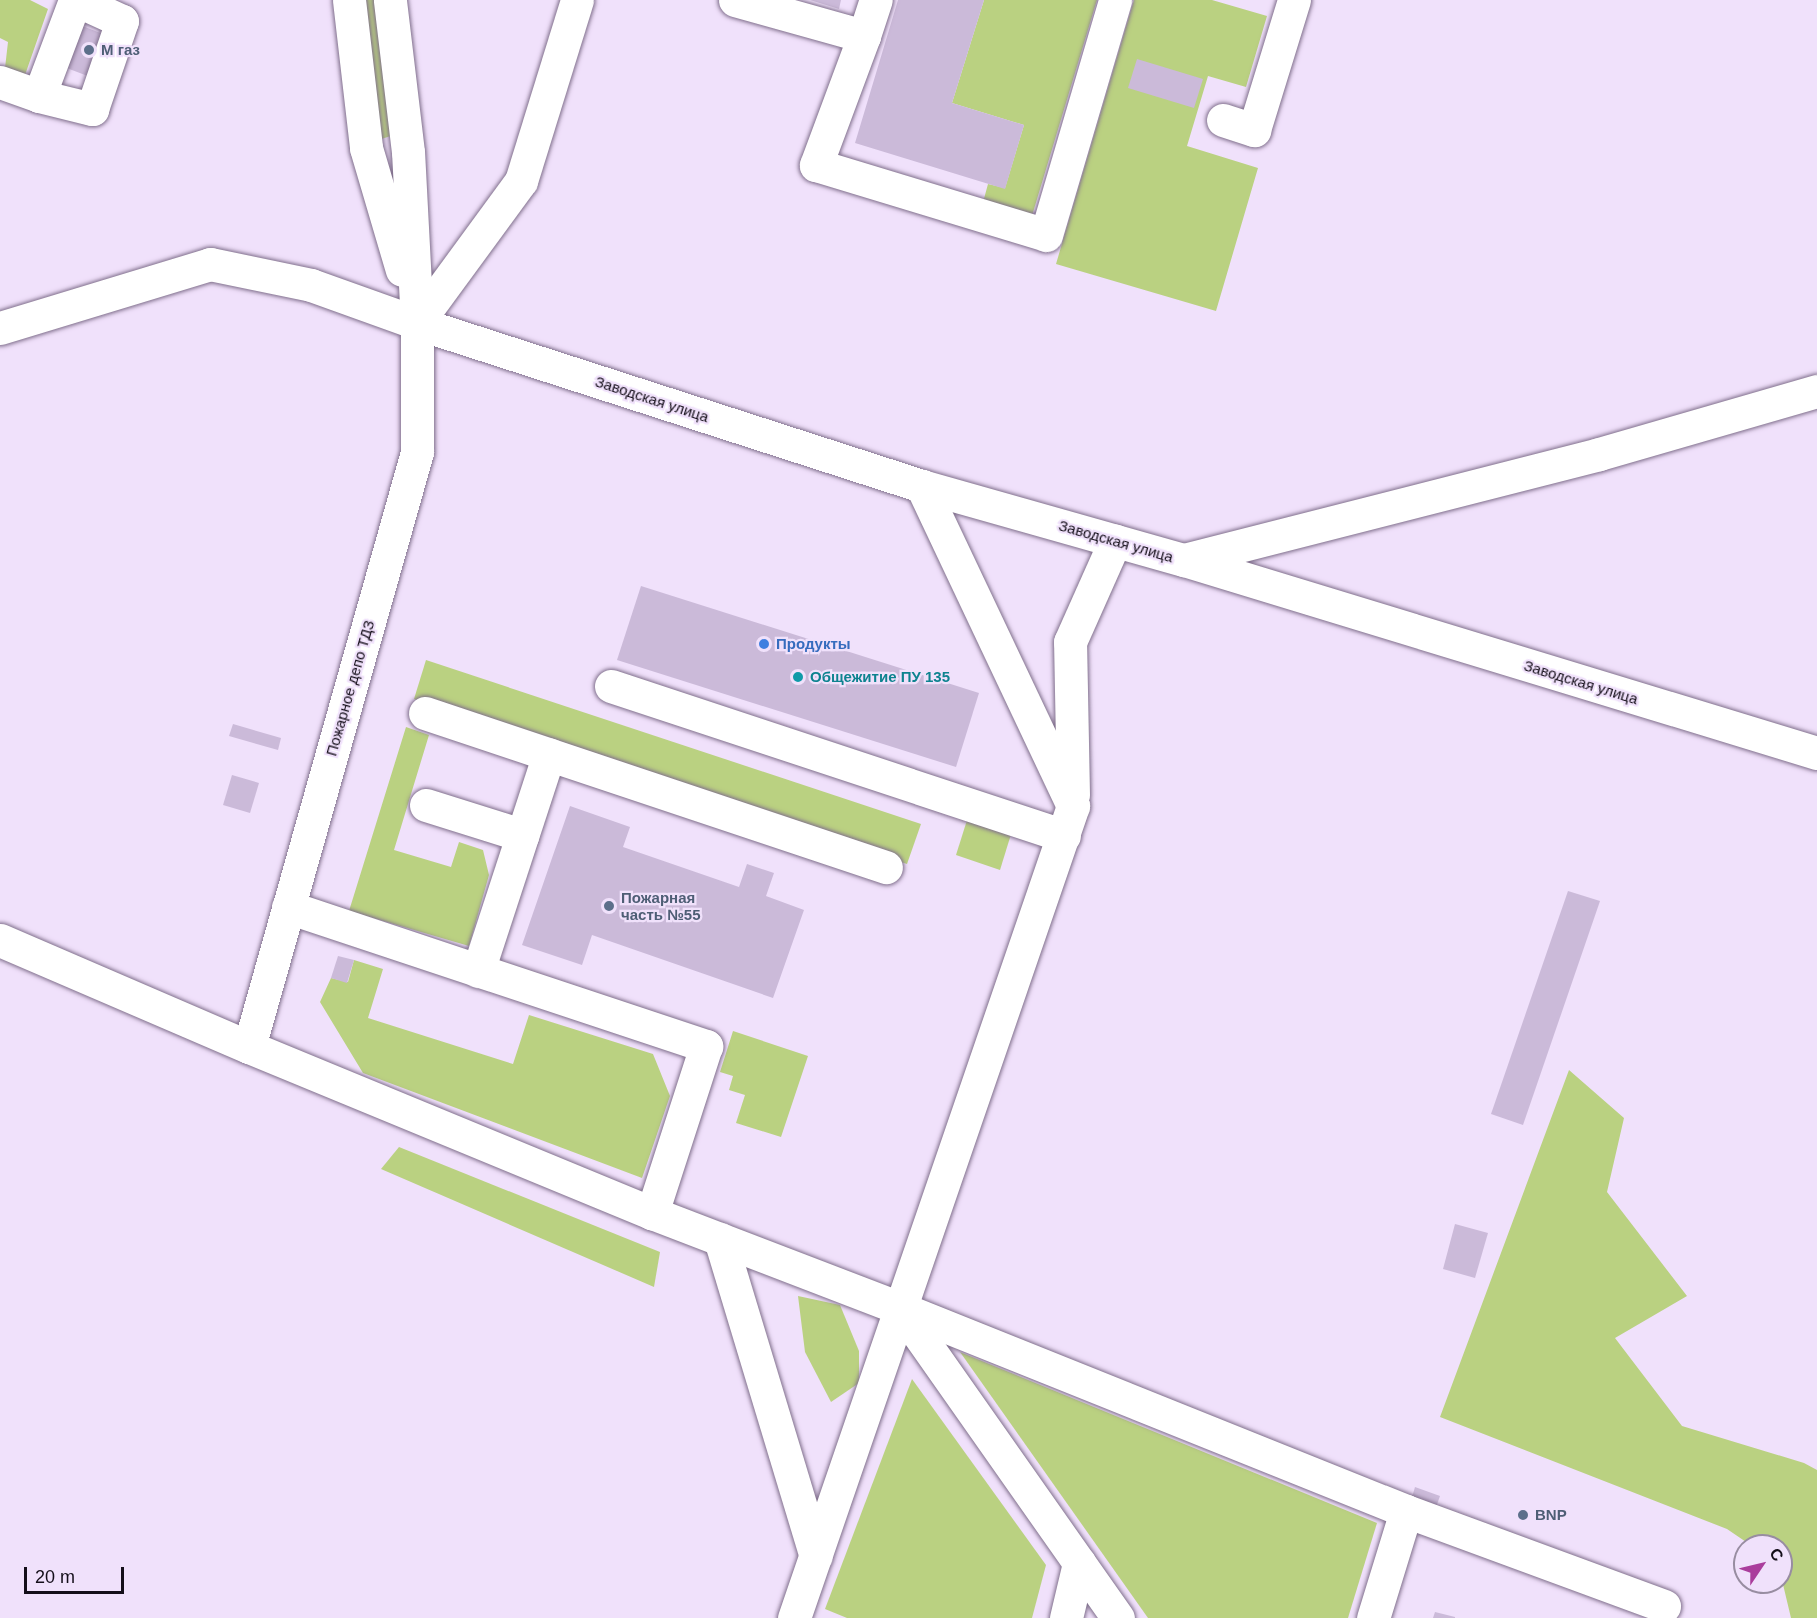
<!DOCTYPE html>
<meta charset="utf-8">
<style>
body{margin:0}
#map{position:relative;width:1817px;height:1618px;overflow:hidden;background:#f0e1fb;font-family:Arial,sans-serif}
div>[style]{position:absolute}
.green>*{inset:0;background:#bad181}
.building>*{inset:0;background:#cbbad9}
.roads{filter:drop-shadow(0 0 2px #806f8c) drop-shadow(0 0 2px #806f8c)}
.minor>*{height:33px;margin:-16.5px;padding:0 16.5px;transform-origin:16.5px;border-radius:16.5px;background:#fff}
.dots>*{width:16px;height:16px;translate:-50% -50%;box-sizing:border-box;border:3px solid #f0e1fb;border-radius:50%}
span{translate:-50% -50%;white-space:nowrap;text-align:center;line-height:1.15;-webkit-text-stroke:4.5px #f0e1fb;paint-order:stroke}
.service-label{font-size:15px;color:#4e5e75;font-weight:700}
.left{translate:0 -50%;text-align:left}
.street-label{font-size:15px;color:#140e19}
.shop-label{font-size:15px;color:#366cbe;font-weight:700}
.culture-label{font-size:15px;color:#0d838f;font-weight:700}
.north{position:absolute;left:1733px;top:1534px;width:60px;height:60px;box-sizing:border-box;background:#f0e1fb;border:2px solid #988da1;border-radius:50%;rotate:55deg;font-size:16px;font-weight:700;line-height:24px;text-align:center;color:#140e19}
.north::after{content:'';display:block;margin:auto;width:21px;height:27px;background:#aa3d9c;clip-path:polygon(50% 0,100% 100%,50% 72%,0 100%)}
.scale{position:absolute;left:24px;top:1567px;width:100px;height:27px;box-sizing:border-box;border:3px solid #140e19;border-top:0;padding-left:8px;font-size:18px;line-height:21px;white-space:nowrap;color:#140e19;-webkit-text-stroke:4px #f0e1fb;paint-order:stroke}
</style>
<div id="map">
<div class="green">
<i style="clip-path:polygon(0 0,30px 0,48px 9px,25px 75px,5px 68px,8px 42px,0 38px)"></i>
<i style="clip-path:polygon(359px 0,379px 0,394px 135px,375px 141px)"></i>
<i style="clip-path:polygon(984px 0,1097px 0,1031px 219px,982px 206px,988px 184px,1005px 188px,1024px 125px,952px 103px)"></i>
<i style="clip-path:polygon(1134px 0,1212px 0,1267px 16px,1246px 87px,1208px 76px,1187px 146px,1258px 168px,1216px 311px,1056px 264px)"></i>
<i style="clip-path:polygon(426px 660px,921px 824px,907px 864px,414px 699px)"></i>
<i style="clip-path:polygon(406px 727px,429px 735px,394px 850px,451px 867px,459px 842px,483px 850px,489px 875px,469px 946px,349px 911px)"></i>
<i style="clip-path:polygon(968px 817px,1012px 831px,1000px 870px,956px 855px)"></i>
<i style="clip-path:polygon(354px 960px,383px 969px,368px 1018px,513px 1064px,529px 1015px,653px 1054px,670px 1096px,642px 1178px,363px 1073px,320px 1002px,331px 978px,348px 982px)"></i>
<i style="clip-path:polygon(733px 1031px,808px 1056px,781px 1137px,736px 1123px,745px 1095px,729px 1090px,733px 1076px,720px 1072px)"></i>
<i style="clip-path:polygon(1569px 1070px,1624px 1118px,1607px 1192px,1687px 1296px,1615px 1338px,1682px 1426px,1804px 1463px,1817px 1470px,1817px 1618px,1791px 1618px,1781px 1576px,1781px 1546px,1752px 1546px,1727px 1529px,1440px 1417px)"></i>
<i style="clip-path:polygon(399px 1147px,660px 1252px,654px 1287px,381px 1169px)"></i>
<i style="clip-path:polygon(798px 1296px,840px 1305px,859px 1351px,859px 1383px,831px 1402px,805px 1352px)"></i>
<i style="clip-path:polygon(960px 1352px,1377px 1523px,1348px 1618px,1148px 1618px)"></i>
<i style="clip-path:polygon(912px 1379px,1046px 1565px,1032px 1618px,847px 1618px,825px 1609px)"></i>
</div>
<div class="building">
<i style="clip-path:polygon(810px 0,841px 0,839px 9px)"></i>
<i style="clip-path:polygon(898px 0,984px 0,952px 103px,1024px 125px,1005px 189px,855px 143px)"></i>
<i style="clip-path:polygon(80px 25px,108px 36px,93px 78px,64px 67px)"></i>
<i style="clip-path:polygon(1137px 59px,1203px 79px,1194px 108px,1128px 88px)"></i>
<i style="clip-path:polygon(641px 586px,979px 693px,956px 767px,617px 660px)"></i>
<i style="clip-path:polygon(233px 724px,281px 738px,278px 750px,229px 736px)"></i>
<i style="clip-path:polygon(232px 775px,259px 783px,250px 813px,223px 805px)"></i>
<i style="clip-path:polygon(570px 806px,630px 827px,623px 847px,739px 887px,747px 864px,774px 873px,766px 896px,804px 910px,773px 998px,592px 935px,582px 965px,522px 945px)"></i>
<i style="clip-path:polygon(1568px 891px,1600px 901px,1523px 1125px,1491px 1114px)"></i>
<i style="clip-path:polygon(338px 956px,354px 960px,347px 983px,331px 978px)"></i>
<i style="clip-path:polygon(1455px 1224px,1488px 1233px,1475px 1278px,1443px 1269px)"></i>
<i style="clip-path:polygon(1415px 1487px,1440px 1496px,1434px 1513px,1410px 1504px)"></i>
<i style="clip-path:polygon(1435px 1612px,1455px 1617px,1455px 1618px,1433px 1618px)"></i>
</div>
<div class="roads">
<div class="minor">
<i style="left:349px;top:0;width:149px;rotate:83.4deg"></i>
<i style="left:366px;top:148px;width:127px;rotate:73.6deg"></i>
<i style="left:735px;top:0;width:134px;rotate:15.6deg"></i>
<i style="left:864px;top:36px;width:38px;rotate:-72deg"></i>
<i style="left:864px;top:36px;width:138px;rotate:110.4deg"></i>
<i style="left:816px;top:165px;width:240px;rotate:16.9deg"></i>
<i style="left:1046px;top:235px;width:245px;rotate:-73.6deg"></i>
<i style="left:0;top:82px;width:41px;rotate:19.7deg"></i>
<i style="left:39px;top:96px;width:103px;rotate:-69.4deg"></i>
<i style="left:39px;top:96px;width:55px;rotate:13.8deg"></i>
<i style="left:92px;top:109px;width:93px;rotate:-71.2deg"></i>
<i style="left:122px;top:21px;width:51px;rotate:-155.5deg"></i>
<i style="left:1223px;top:120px;width:33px;rotate:18deg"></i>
<i style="left:1254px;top:130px;width:136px;rotate:-72.9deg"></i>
<i style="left:417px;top:323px;width:176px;rotate:-53.8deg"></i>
<i style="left:521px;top:181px;width:189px;rotate:-72.8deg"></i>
<i style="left:0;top:328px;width:220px;rotate:-16.9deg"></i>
<i style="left:210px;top:264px;width:103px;rotate:11.7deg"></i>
<i style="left:311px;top:285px;width:113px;rotate:19.7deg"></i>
<i style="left:417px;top:323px;width:531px;rotate:17.89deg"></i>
<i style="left:922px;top:486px;width:272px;rotate:15.8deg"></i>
<i style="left:1184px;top:560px;width:662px;rotate:16.96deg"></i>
<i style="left:1184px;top:560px;width:428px;rotate:-14.3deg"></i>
<i style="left:1599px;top:454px;width:227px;rotate:-16.1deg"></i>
<i style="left:611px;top:686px;width:477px;rotate:18.3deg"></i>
<i style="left:425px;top:713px;width:486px;rotate:18.5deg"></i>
<i style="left:1073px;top:795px;width:153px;rotate:-91.1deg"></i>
<i style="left:1070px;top:642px;width:111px;rotate:-66deg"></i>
<i style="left:426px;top:805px;width:101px;rotate:17.4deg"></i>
<i style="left:288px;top:907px;width:441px;rotate:18.4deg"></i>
<i style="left:706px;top:1046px;width:176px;rotate:107.9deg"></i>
<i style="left:0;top:940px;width:271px;rotate:23.3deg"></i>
<i style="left:249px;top:1047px;width:436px;rotate:22.4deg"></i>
<i style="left:652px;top:1213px;width:266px;rotate:21deg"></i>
<i style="left:900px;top:1308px;width:545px;rotate:21.86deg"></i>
<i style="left:1406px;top:1511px;width:112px;rotate:107.1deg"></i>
<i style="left:478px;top:971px;width:228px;rotate:-71.9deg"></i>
<i style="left:249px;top:1047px;width:618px;rotate:-74.23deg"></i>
<i style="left:417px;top:452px;width:129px;rotate:-90deg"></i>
<i style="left:417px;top:323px;width:171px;rotate:-93deg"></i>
<i style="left:408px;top:152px;width:153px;rotate:-96.8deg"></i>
<i style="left:720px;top:1239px;width:331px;rotate:73.2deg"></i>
<i style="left:900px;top:1308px;width:379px;rotate:54.9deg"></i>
<i style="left:1406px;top:1511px;width:275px;rotate:20.2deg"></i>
<i style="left:794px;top:1618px;width:859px;rotate:-71.04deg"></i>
<i style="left:1073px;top:806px;width:354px;rotate:-115.3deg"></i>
<i style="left:1066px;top:1618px;width:57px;rotate:-76.7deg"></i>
</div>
</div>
<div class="dots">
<i style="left:89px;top:50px;background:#5c6f8a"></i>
<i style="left:764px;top:644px;background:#3f7fe0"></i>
<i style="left:798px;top:677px;background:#0f9aa8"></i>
<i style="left:609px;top:906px;background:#5c6f8a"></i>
<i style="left:1523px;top:1515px;background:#5c6f8a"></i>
</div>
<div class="service-label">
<span class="left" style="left:101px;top:50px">М газ</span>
<span class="left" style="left:621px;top:906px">Пожарная<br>часть №55</span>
<span class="left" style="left:1535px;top:1515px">BNP</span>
</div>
<div class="street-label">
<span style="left:652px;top:399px;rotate:18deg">Заводская улица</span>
<span style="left:1116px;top:541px;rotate:16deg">Заводская улица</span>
<span style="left:1581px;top:682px;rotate:17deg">Заводская улица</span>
<span style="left:350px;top:688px;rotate:-74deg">Пожарное депо ТДЗ</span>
</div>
<div class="shop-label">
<span class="left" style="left:776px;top:644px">Продукты</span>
</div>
<div class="culture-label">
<span class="left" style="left:810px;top:677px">Общежитие ПУ 135</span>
</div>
<div class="north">С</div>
<div class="scale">20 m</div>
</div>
